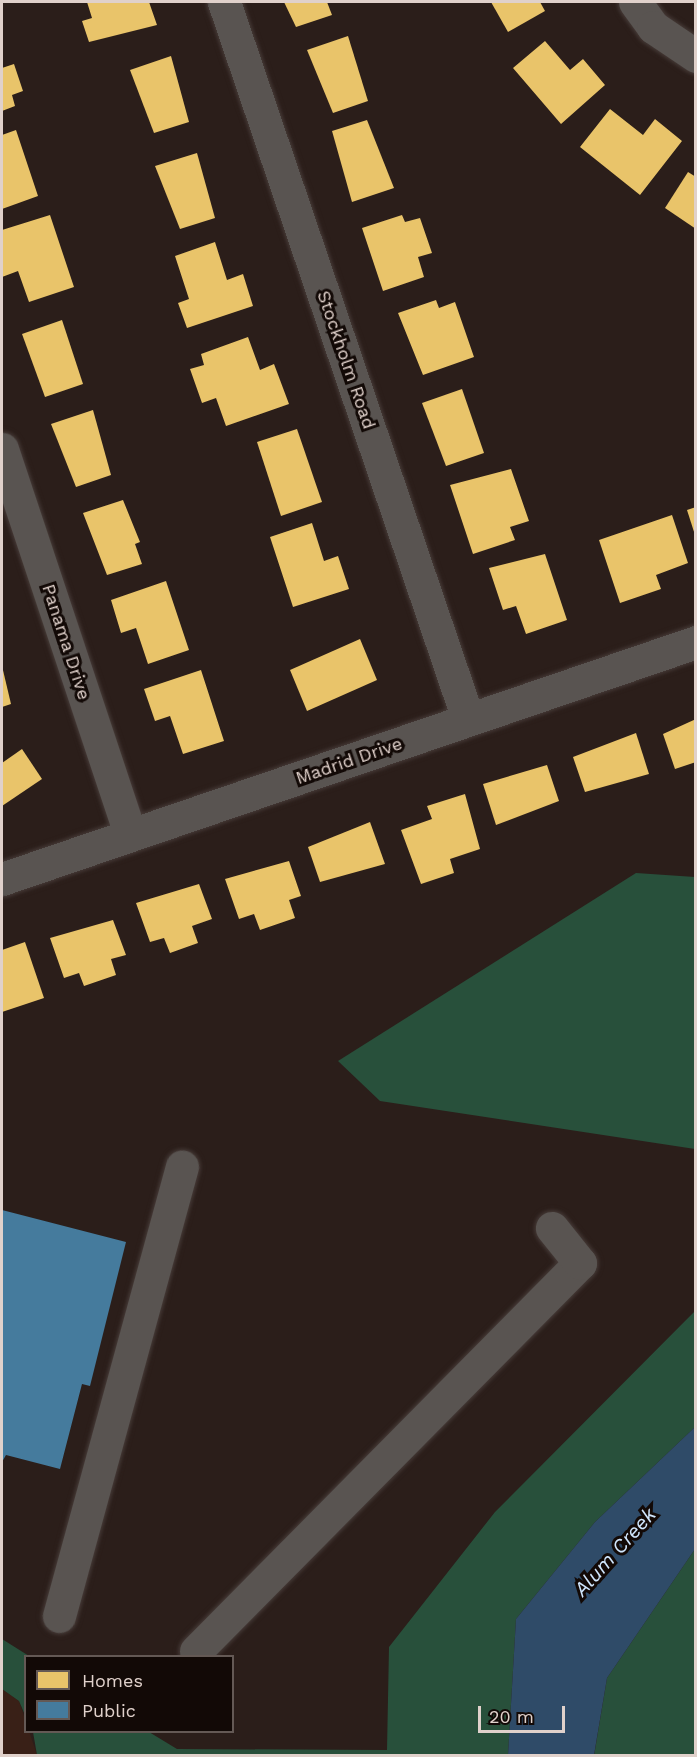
<!DOCTYPE html>
<style>
body{margin:0}
#map{position:relative;width:697px;height:1757px;overflow:hidden;background:#2b1e1a;font-family:"Work Sans",sans-serif}
div>[style]{position:absolute}
.built>*{inset:0;background:#392017}
.forest>*{inset:0;background:#28503b}
.water>*{inset:0;background:#2f4b68}
.homes>*{inset:0;background:#e9c46a}
.public>*{inset:0;background:#457b9d}
.roads{filter:drop-shadow(0 0 2px #463b38) drop-shadow(0 0 2px #463b38)}
.minor>*{height:33px;margin:-16.5px;padding:0 16.5px;transform-origin:16.5px;border-radius:16.5px;background:#595451}
span{translate:-50% -50%;white-space:nowrap;text-align:center;line-height:1.15;-webkit-text-stroke:6px #120906;paint-order:stroke}
.street-label{font-size:18px;color:#e0d1cb}
.water-label{font-size:20px;color:#d0e6fd;font-style:italic}
.frame{position:absolute;inset:0;border:3px solid #e0d1cb;pointer-events:none}
.legend{position:absolute;left:24px;top:1655px;width:210px;height:78px;box-sizing:border-box;background:#120906;border:2px solid #645955;margin:0;padding:8px 10px;list-style:none;font-size:18px;color:#e0d1cb}
.legend li{display:flex;align-items:center;gap:12px;height:30px}
.legend b{width:30px;border:2px solid #645955}
.scale{position:absolute;left:478px;top:1706px;width:87px;height:27px;box-sizing:border-box;border:3px solid #e0d1cb;border-top:0;padding-left:8px;font-size:18px;line-height:21px;white-space:nowrap;color:#e0d1cb;-webkit-text-stroke:4px #120906;paint-order:stroke}
</style>
<div id="map">
<div class="built">
<i style="clip-path:polygon(2px 1689px,19px 1701px,37px 1755px,2px 1755px)"></i>
</div>
<div class="forest">
<i style="clip-path:polygon(636px 873px,695px 877px,695px 1149px,380px 1101px,338px 1061px)"></i>
<i style="clip-path:polygon(695px 1311px,695px 1427px,595px 1522px,516px 1619px,508px 1755px,37px 1755px,33px 1732px,149px 1732px,177px 1749px,387px 1750px,389px 1647px,495px 1512px)"></i>
<i style="clip-path:polygon(695px 1549px,695px 1755px,594px 1756px,607px 1678px)"></i>
<i style="clip-path:polygon(2px 1639px,29px 1656px,25px 1715px,19px 1701px,2px 1689px)"></i>
</div>
<div class="water">
<i style="clip-path:polygon(695px 1427px,695px 1549px,607px 1678px,594px 1755px,508px 1755px,516px 1619px,595px 1522px)"></i>
</div>
<div class="homes">
<i style="clip-path:polygon(87px 2px,149px 2px,157px 25px,89px 42px,82px 21px,92px 18px)"></i>
<i style="clip-path:polygon(284px 2px,327px 2px,332px 15px,296px 27px)"></i>
<i style="clip-path:polygon(491px 2px,540px 2px,545px 11px,508px 32px)"></i>
<i style="clip-path:polygon(348px 36px,368px 101px,333px 113px,307px 50px)"></i>
<i style="clip-path:polygon(545px 41px,570px 70px,583px 59px,605px 85px,561px 124px,513px 68px)"></i>
<i style="clip-path:polygon(171px 56px,189px 122px,154px 133px,130px 70px)"></i>
<i style="clip-path:polygon(14px 64px,23px 91px,12px 95px,15px 106px,2px 111px,2px 68px)"></i>
<i style="clip-path:polygon(610px 109px,643px 135px,655px 119px,682px 141px,640px 195px,580px 147px)"></i>
<i style="clip-path:polygon(367px 120px,394px 188px,352px 202px,332px 131px)"></i>
<i style="clip-path:polygon(16px 130px,38px 196px,2px 209px,2px 135px)"></i>
<i style="clip-path:polygon(197px 153px,215px 218px,180px 229px,155px 166px)"></i>
<i style="clip-path:polygon(688px 172px,696px 177px,696px 229px,665px 208px)"></i>
<i style="clip-path:polygon(50px 215px,74px 287px,29px 302px,18px 271px,2px 277px,2px 230px)"></i>
<i style="clip-path:polygon(402px 215px,405px 222px,420px 218px,432px 253px,418px 257px,424px 277px,383px 291px,362px 228px)"></i>
<i style="clip-path:polygon(215px 242px,227px 280px,243px 274px,253px 306px,187px 328px,178px 303px,189px 299px,175px 256px)"></i>
<i style="clip-path:polygon(436px 300px,439px 308px,455px 302px,474px 357px,423px 375px,398px 313px)"></i>
<i style="clip-path:polygon(62px 320px,83px 384px,45px 397px,22px 334px)"></i>
<i style="clip-path:polygon(248px 337px,260px 370px,274px 364px,289px 404px,226px 426px,216px 398px,202px 403px,190px 369px,204px 365px,201px 354px)"></i>
<i style="clip-path:polygon(462px 389px,484px 453px,446px 466px,422px 403px)"></i>
<i style="clip-path:polygon(93px 410px,111px 475px,76px 487px,51px 424px)"></i>
<i style="clip-path:polygon(297px 429px,322px 502px,281px 516px,257px 442px)"></i>
<i style="clip-path:polygon(511px 469px,529px 521px,510px 527px,515px 540px,473px 554px,450px 485px)"></i>
<i style="clip-path:polygon(123px 500px,140px 542px,135px 544px,142px 564px,107px 575px,83px 513px)"></i>
<i style="clip-path:polygon(696px 507px,696px 535px,695px 535px,687px 510px)"></i>
<i style="clip-path:polygon(672px 515px,688px 563px,656px 575px,661px 589px,620px 603px,599px 540px)"></i>
<i style="clip-path:polygon(312px 523px,324px 561px,338px 556px,349px 589px,293px 607px,270px 537px)"></i>
<i style="clip-path:polygon(545px 554px,567px 620px,526px 634px,516px 606px,503px 610px,489px 568px)"></i>
<i style="clip-path:polygon(166px 581px,189px 650px,148px 664px,136px 628px,121px 633px,111px 600px)"></i>
<i style="clip-path:polygon(360px 639px,377px 680px,307px 711px,290px 670px)"></i>
<i style="clip-path:polygon(2px 666px,11px 704px,2px 707px)"></i>
<i style="clip-path:polygon(201px 670px,224px 741px,183px 754px,170px 716px,155px 721px,144px 689px)"></i>
<i style="clip-path:polygon(696px 719px,696px 762px,675px 769px,663px 734px)"></i>
<i style="clip-path:polygon(636px 733px,649px 774px,585px 792px,573px 757px)"></i>
<i style="clip-path:polygon(22px 749px,42px 779px,2px 806px,2px 763px)"></i>
<i style="clip-path:polygon(547px 765px,559px 801px,496px 825px,483px 784px)"></i>
<i style="clip-path:polygon(465px 794px,480px 849px,450px 859px,454px 873px,421px 884px,401px 830px,432px 819px,427px 806px)"></i>
<i style="clip-path:polygon(370px 822px,385px 864px,320px 882px,308px 847px)"></i>
<i style="clip-path:polygon(289px 861px,301px 896px,289px 900px,295px 918px,260px 930px,254px 914px,239px 919px,225px 879px)"></i>
<i style="clip-path:polygon(199px 884px,212px 919px,192px 926px,198px 943px,170px 953px,164px 938px,150px 942px,136px 903px)"></i>
<i style="clip-path:polygon(113px 920px,126px 955px,111px 959px,116px 975px,84px 986px,79px 973px,64px 978px,50px 938px)"></i>
<i style="clip-path:polygon(25px 942px,44px 998px,2px 1012px,2px 950px)"></i>
</div>
<div class="public">
<i style="clip-path:polygon(2px 1210px,126px 1242px,90px 1386px,82px 1384px,60px 1469px,6px 1455px,2px 1462px)"></i>
</div>
<div class="roads">
<div class="minor">
<i style="left:224px;top:2px;width:757px;rotate:71.21deg"></i>
<i style="left:635px;top:2px;width:31px;rotate:54deg"></i>
<i style="left:653px;top:27px;width:52px;rotate:34deg"></i>
<i style="left:2px;top:449px;width:406px;rotate:71.6deg"></i>
<i style="left:2px;top:879px;width:733px;rotate:-18.85deg"></i>
<i style="left:59px;top:1616px;width:466px;rotate:-74.7deg"></i>
<i style="left:196px;top:1651px;width:546px;rotate:-45.3deg"></i>
<i style="left:580px;top:1263px;width:45px;rotate:-128.7deg"></i>
</div>
</div>
<div class="street-label">
<span style="left:346px;top:360px;rotate:71deg">Stockholm Road</span>
<span style="left:66px;top:642px;rotate:72deg">Panama Drive</span>
<span style="left:349px;top:761px;rotate:-19deg">Madrid Drive</span>
</div>
<div class="water-label">
<span style="left:615px;top:1552px;rotate:-48deg">Alum Creek</span>
</div>
<div class="frame"></div>
<ul class="legend">
<li><b style="height:16px;background:#e9c46a"></b>Homes</li>
<li><b style="height:16px;background:#457b9d"></b>Public</li>
</ul>
<div class="scale">20 m</div>
</div>
